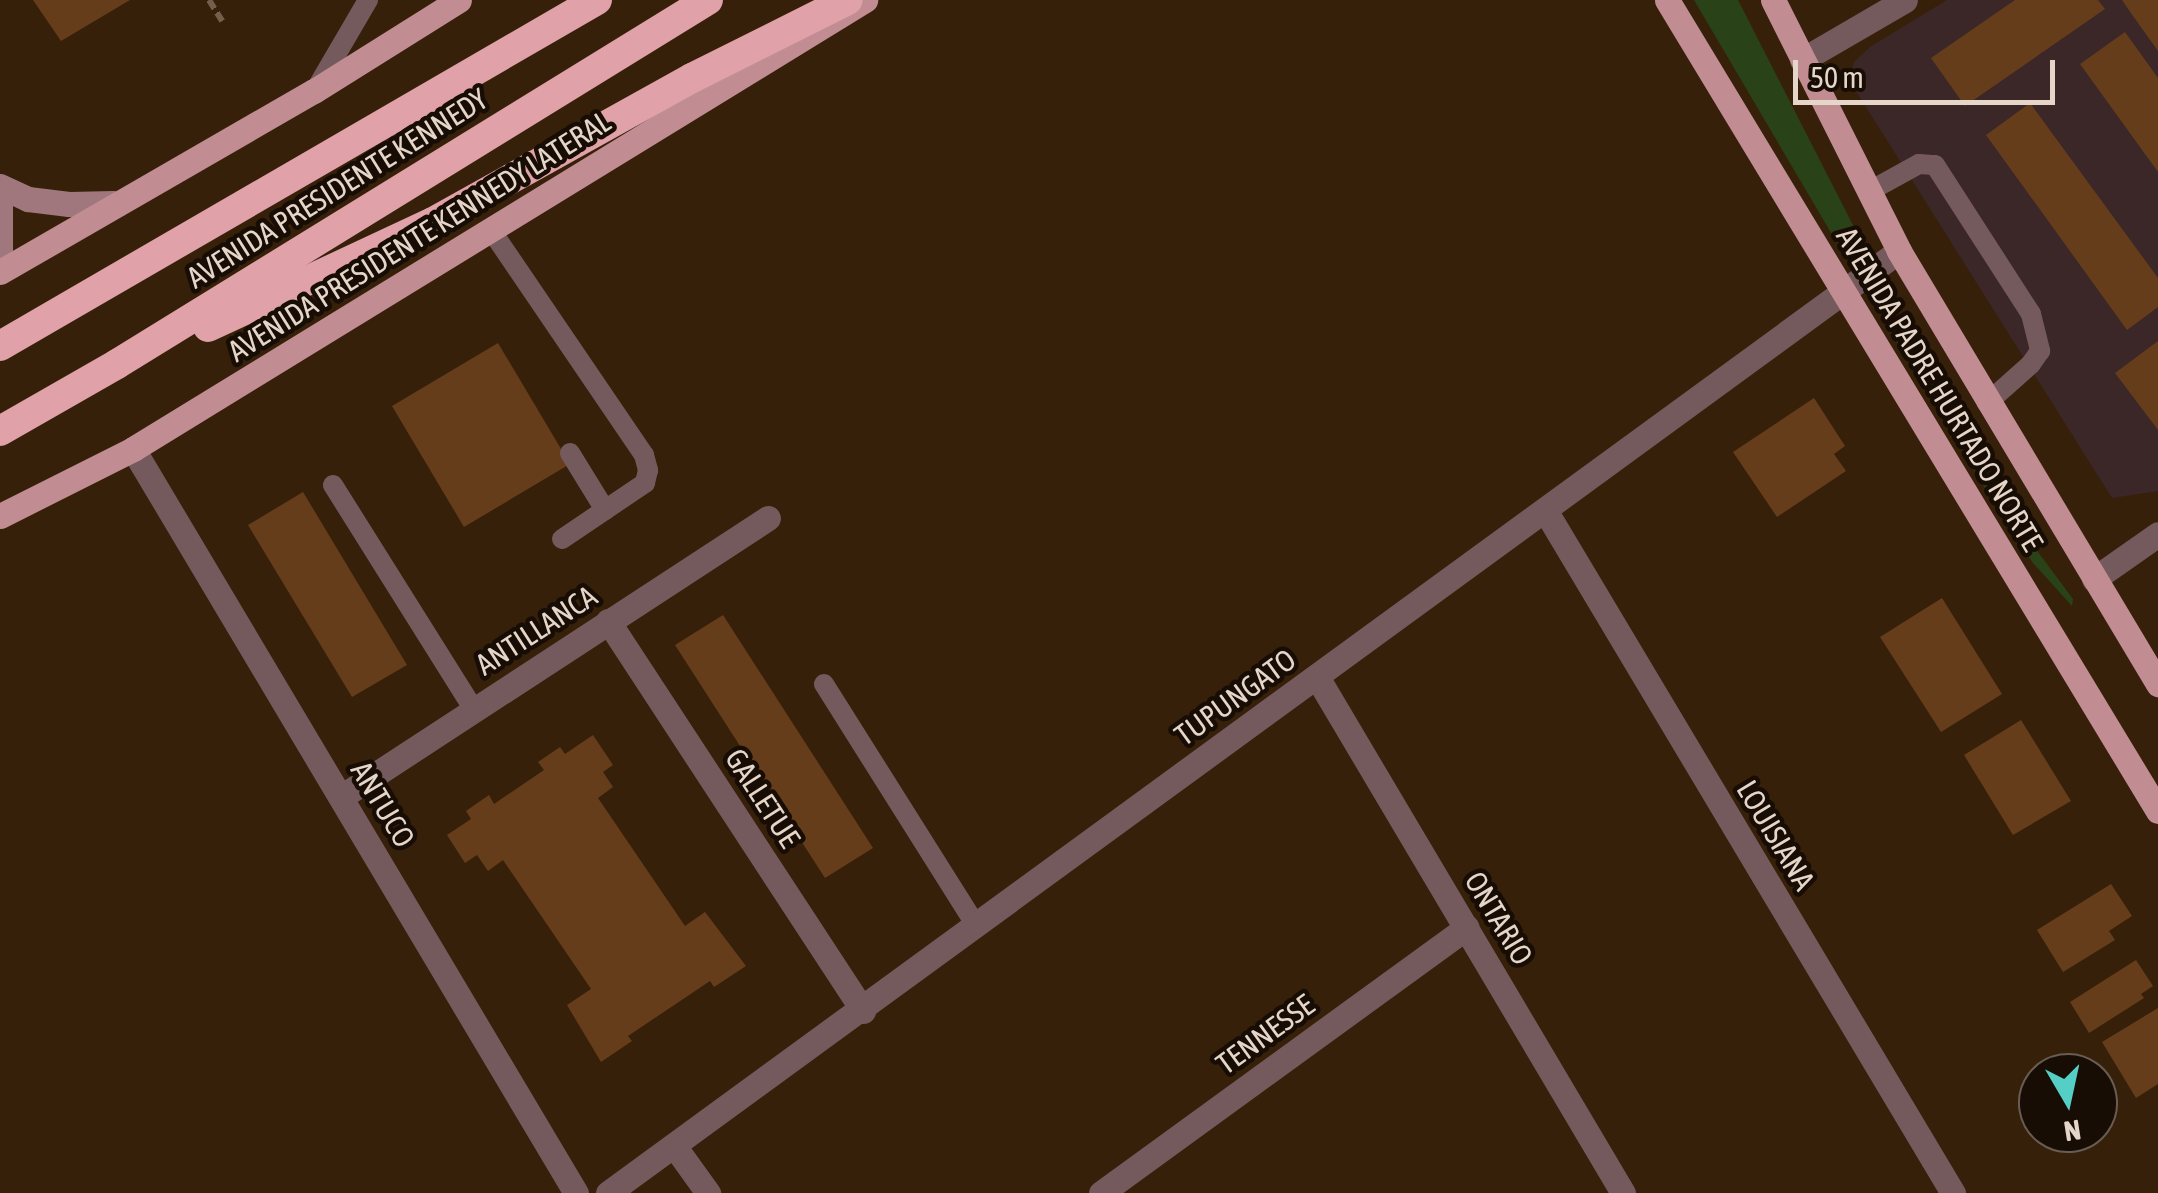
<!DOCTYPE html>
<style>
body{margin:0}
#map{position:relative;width:2158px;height:1193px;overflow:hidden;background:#372009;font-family:"Asap Condensed",sans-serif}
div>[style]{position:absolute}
.education>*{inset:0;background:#3b2727}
.green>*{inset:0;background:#294217}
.building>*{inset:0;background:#663d1a}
.path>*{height:6px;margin-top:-3px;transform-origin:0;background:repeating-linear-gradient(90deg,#735f4b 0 10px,transparent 0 15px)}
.lane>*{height:20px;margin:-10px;padding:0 10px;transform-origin:10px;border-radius:10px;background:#745a5d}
.street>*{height:25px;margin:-12.5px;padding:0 12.5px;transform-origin:12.5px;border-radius:12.5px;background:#745a5d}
.secondary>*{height:25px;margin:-12.5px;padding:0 12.5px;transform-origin:12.5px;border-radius:12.5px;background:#9f777c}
.primary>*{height:25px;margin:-12.5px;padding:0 12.5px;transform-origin:12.5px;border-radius:12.5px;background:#c18d93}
.highway>*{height:30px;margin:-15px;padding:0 15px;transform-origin:15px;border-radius:15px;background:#e0a1a9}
span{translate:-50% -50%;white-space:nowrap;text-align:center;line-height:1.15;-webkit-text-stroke:9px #170d05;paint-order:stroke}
.street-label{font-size:30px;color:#e5d6c9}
.north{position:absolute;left:2018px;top:1053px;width:100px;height:100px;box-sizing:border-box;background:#170d05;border:2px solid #695d53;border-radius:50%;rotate:171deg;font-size:28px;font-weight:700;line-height:40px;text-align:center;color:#e5d6c9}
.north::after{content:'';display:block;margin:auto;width:35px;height:45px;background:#55cec6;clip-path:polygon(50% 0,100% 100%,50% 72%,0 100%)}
.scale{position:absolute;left:1793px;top:60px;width:262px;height:45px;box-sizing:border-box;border:5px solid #e5d6c9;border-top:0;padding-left:12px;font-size:30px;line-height:35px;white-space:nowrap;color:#e5d6c9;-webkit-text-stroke:8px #170d05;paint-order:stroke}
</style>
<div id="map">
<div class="education">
<i style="clip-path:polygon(1947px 0,2158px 0,2158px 491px,2112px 498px,1849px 80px,1854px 62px,1870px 47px)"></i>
</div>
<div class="green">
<i style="clip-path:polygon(1694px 0,1738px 0,1859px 237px,1858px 246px,1850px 252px,1840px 248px)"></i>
<i style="clip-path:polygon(1884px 314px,1893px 318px,2038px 552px,2073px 599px,2072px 606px,2033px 563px,1991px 498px,1884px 322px)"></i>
</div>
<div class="building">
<i style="clip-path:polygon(33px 0,130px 0,61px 41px)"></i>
<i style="clip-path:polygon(2015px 0,2098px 0,2105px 9px,1965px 106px,1931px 58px)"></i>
<i style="clip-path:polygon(2122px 0,2158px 0,2158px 51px,2133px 16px)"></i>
<i style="clip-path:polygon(2125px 32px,2158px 78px,2158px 172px,2080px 64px)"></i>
<i style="clip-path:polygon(2030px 103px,2158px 278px,2158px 307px,2127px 330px,1986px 135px)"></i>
<i style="clip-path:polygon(2158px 341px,2158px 430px,2115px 373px)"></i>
<i style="clip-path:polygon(498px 343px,570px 464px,464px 527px,392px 406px)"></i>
<i style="clip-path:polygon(1814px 398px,1845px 446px,1834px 454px,1846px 471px,1777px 517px,1733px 452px)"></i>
<i style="clip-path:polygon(303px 492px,407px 665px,352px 697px,248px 525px)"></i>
<i style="clip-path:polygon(1942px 598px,2002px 694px,1941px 732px,1880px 637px)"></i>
<i style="clip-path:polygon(723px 615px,873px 848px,825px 878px,675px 645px)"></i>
<i style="clip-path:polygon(2021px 720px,2071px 801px,2013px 835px,1964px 755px)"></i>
<i style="clip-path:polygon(593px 735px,613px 765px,603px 772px,613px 787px,598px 798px,685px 926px,705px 912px,746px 966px,714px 987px,710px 981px,628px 1036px,632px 1041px,601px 1062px,567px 1005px,591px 989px,503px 860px,488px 871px,477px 855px,465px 863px,447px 835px,471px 819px,466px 811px,489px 795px,494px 804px,544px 770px,538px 762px,560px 747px,565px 754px)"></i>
<i style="clip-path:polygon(2111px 884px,2132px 916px,2109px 931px,2115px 940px,2063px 972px,2037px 930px)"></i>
<i style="clip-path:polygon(2136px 960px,2153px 986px,2141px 994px,2144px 998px,2089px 1033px,2070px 1002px)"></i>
<i style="clip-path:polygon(2158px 1008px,2158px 1084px,2136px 1098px,2102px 1042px)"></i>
</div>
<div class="path">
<i style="left:209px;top:0;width:25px;rotate:58deg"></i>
</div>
<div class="lane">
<i style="left:316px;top:89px;width:103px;rotate:-59.7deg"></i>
<i style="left:1868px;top:192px;width:58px;rotate:-28.8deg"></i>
<i style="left:1919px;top:164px;width:16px;rotate:4deg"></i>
<i style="left:1935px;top:165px;width:177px;rotate:57.2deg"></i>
<i style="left:2031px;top:314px;width:38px;rotate:76deg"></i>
<i style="left:2040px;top:351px;width:16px;rotate:125deg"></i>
<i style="left:2031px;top:364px;width:59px;rotate:138.4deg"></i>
<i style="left:491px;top:230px;width:272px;rotate:55.8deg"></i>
<i style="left:644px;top:455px;width:16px;rotate:75deg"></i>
<i style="left:648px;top:470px;width:13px;rotate:103deg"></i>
<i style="left:645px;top:483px;width:100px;rotate:146deg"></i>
<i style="left:570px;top:453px;width:67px;rotate:58.4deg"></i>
<i style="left:333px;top:485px;width:266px;rotate:57.9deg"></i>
<i style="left:824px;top:684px;width:287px;rotate:57.8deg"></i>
</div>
<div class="street">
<i style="left:1802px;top:60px;width:119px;rotate:-30.2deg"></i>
<i style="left:133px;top:449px;width:866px;rotate:59.23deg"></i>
<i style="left:1545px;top:510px;width:796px;rotate:59.15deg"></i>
<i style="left:2094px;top:579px;width:78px;rotate:-35.1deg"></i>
<i style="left:608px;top:621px;width:466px;rotate:56.8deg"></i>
<i style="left:1317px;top:677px;width:600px;rotate:59.33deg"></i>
<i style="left:341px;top:797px;width:510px;rotate:-33.16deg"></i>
<i style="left:675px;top:1147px;width:57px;rotate:54.3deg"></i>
<i style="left:608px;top:1193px;width:1598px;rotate:-36.12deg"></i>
<i style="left:1101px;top:1193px;width:452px;rotate:-36deg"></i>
</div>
<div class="secondary">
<i style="left:0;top:186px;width:31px;rotate:25deg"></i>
<i style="left:28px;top:199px;width:41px;rotate:7deg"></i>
<i style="left:69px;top:204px;width:44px;rotate:-1.3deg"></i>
<i style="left:0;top:206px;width:47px;rotate:90deg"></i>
</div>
<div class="primary">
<i style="left:1667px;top:0;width:948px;rotate:58.81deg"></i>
<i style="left:1773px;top:0;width:281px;rotate:63.3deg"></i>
<i style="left:1899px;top:251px;width:505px;rotate:59.11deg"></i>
<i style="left:0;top:272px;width:362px;rotate:-30deg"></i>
<i style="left:314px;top:91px;width:171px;rotate:-32.1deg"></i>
<i style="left:0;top:516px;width:149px;rotate:-26.7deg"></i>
<i style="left:133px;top:449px;width:859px;rotate:-31.52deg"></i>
</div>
<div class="highway">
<i style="left:208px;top:327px;width:248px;rotate:-25deg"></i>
<i style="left:433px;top:222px;width:296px;rotate:-29.1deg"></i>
<i style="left:692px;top:78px;width:174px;rotate:-26.6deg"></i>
<i style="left:0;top:346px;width:690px;rotate:-30.1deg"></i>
<i style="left:0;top:431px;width:135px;rotate:-29.8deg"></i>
<i style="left:117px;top:364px;width:694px;rotate:-31.63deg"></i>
</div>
<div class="street-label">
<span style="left:337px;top:188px;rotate:-32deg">AVENIDA PRESIDENTE KENNEDY</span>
<span style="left:419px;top:236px;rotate:-32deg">AVENIDA PRESIDENTE KENNEDY LATERAL</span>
<span style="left:1940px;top:389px;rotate:59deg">AVENIDA PADRE HURTADO NORTE</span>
<span style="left:536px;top:630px;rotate:-33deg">ANTILLANCA</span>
<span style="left:1235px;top:697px;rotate:-36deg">TUPUNGATO</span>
<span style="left:763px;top:798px;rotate:57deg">GALLETUE</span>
<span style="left:383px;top:804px;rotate:59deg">ANTUCO</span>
<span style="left:1776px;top:835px;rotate:59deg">LOUISIANA</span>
<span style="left:1499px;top:918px;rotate:59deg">ONTARIO</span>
<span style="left:1265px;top:1034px;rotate:-36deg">TENNESSE</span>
</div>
<div class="north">N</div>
<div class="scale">50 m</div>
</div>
